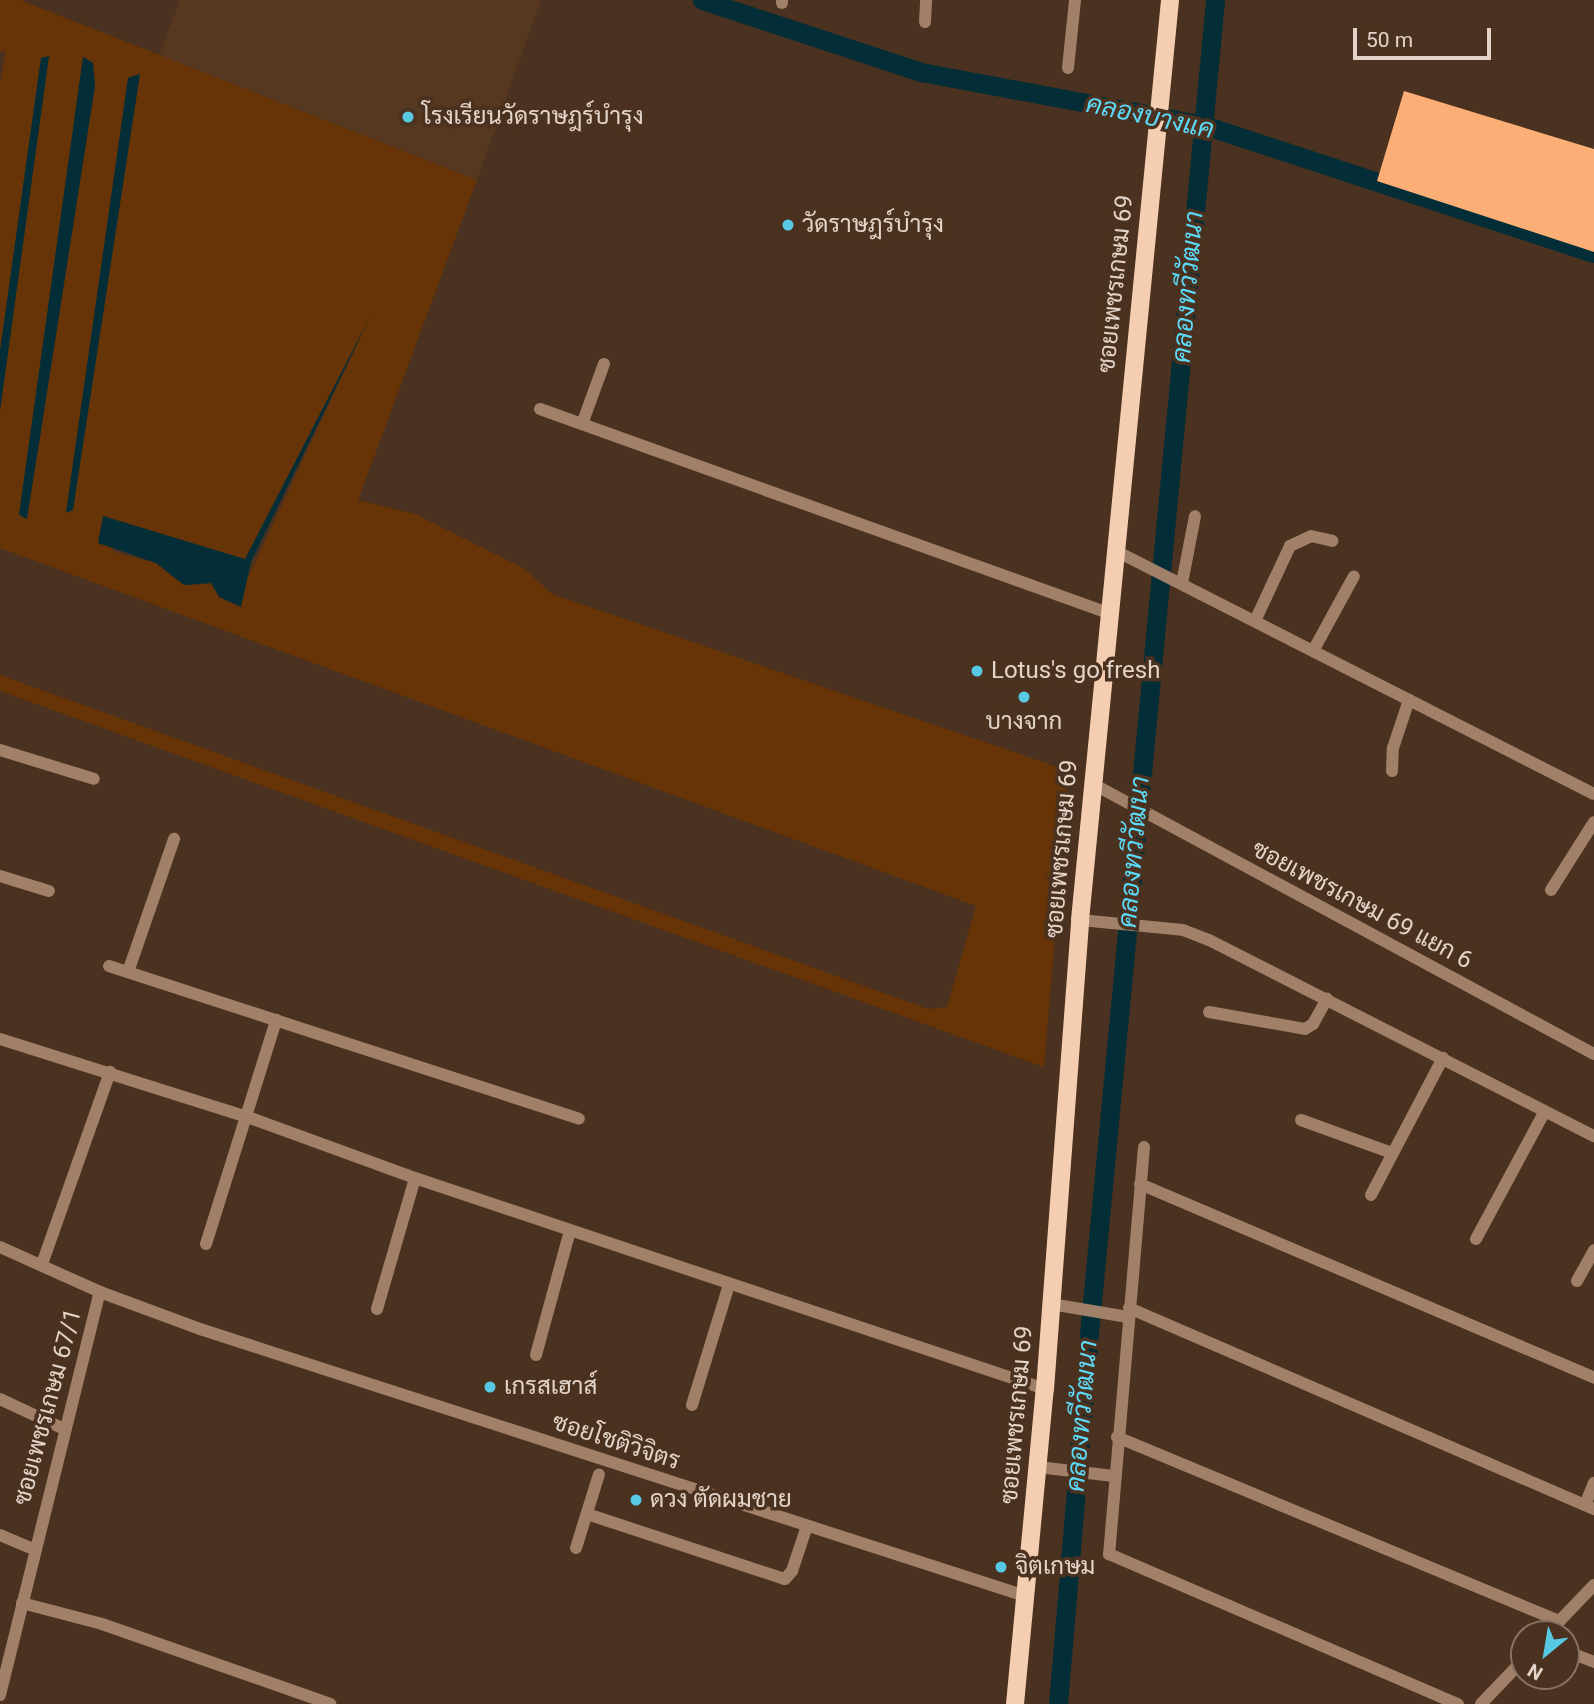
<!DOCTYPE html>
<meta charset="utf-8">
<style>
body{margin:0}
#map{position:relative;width:1594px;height:1704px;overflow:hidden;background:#4b311f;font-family:Roboto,Sarabun,sans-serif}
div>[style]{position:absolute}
.built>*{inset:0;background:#563720}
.green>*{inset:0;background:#663406}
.water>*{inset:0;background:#042e37}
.shadow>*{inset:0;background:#0007}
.canal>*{height:19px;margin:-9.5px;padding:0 9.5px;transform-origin:9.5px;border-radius:9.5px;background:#042e37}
.building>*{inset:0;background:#fbae76}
.minor>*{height:12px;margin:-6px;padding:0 6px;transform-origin:6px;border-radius:6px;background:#a08069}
.major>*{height:18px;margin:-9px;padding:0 9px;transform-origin:9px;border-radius:9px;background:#f5cdb1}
.dots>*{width:19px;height:19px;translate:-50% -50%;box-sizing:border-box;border:4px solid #4b311f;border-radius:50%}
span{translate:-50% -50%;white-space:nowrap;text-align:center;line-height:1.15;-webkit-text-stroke:7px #4b311f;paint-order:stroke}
.poi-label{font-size:24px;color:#e3d3c8}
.left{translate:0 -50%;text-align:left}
.street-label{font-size:24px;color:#e3d3c8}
.water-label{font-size:26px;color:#5cd9f6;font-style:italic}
.north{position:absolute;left:1510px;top:1620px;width:70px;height:70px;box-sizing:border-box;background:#4b311f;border:2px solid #887263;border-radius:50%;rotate:210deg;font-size:19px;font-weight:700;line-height:28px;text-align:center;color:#e3d3c8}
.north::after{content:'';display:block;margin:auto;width:24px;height:32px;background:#58c9e3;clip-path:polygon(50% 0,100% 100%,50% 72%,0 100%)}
.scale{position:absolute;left:1353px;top:28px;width:138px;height:32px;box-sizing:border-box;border:4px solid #e3d3c8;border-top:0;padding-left:9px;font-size:21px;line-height:24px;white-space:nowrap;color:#e3d3c8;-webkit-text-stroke:5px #4b311f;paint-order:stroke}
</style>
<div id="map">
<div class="built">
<i style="clip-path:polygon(180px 0,541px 0,477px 180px,159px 55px)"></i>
</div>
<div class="green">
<i style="clip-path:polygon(evenodd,0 0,20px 0,477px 180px,358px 500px,415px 514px,525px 569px,552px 594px,1069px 771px,1044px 1067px,0 691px,0 675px,928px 1009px,947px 1007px,976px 906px,0 548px,0 411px,41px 59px,0 351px,0 83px,6px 52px,0 51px,0 0,84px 57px,93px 63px,95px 86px,38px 451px,19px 514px,84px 57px,0 0,140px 74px,133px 113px,66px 512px,128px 78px,140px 74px,0 0,361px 336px,246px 582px,184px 585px,156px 563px,114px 552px,103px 516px,245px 560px,361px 336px)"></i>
</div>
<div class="water">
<i style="clip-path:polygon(49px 56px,0 411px,0 351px,41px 58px)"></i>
<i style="clip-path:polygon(83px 57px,93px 63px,95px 86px,27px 519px,19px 515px)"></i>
<i style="clip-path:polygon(140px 74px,73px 510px,66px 513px,128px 78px)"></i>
<i style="clip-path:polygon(371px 315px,251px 562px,241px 607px,219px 597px,211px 583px,184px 585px,156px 563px,98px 543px,103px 516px,245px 559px)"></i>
</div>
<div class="shadow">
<i style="clip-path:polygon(1594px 151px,1594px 253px,1380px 180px)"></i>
</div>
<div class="canal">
<i style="left:702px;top:0;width:231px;rotate:18.2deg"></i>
<i style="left:921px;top:72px;width:288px;rotate:10.6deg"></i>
<i style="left:1204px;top:125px;width:410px;rotate:18.2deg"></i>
<i style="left:1058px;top:1704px;width:392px;rotate:-85.2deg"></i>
<i style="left:1091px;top:1313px;width:1319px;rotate:-84.6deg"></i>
</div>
<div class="building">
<i style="clip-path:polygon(1404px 91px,1594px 149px,1594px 252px,1377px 181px)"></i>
</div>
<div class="minor">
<i style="left:782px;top:3px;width:3px;rotate:-90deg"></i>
<i style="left:925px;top:22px;width:22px;rotate:-87deg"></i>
<i style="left:1068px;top:68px;width:68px;rotate:-84.1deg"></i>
<i style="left:540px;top:409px;width:604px;rotate:19.76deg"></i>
<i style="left:582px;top:424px;width:64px;rotate:-69.9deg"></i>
<i style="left:1114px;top:550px;width:538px;rotate:26.95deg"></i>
<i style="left:1182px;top:583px;width:68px;rotate:-79deg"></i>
<i style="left:1255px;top:621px;width:83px;rotate:-65deg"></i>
<i style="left:1290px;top:546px;width:23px;rotate:-25deg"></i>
<i style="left:1311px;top:536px;width:22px;rotate:13deg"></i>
<i style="left:1313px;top:651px;width:85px;rotate:-61.3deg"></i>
<i style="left:0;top:750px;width:98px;rotate:17.1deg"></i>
<i style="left:1392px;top:771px;width:23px;rotate:-88deg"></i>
<i style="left:1393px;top:748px;width:51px;rotate:-71.6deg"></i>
<i style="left:1093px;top:784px;width:569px;rotate:28.32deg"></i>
<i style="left:0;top:876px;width:51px;rotate:17deg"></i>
<i style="left:1551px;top:890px;width:80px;rotate:-57.7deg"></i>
<i style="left:1080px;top:920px;width:103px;rotate:5.5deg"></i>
<i style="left:1183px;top:930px;width:28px;rotate:21deg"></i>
<i style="left:1209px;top:940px;width:432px;rotate:27deg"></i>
<i style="left:109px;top:966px;width:494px;rotate:18deg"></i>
<i style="left:128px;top:972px;width:141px;rotate:-70.9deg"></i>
<i style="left:1209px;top:1012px;width:97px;rotate:10deg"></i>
<i style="left:1305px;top:1029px;width:9px;rotate:-32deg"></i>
<i style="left:1313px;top:1024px;width:29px;rotate:-61deg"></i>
<i style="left:0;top:1039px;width:265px;rotate:17.5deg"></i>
<i style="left:253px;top:1119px;width:172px;rotate:20deg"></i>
<i style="left:415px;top:1178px;width:664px;rotate:18.52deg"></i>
<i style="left:1301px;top:1120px;width:97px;rotate:19.9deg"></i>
<i style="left:1144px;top:1147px;width:409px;rotate:94.9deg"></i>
<i style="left:1109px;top:1554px;width:380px;rotate:23.3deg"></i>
<i style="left:1140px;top:1184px;width:494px;rotate:23.1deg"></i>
<i style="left:1371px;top:1195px;width:155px;rotate:-62.3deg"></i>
<i style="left:1476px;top:1239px;width:145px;rotate:-61.7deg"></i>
<i style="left:206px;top:1244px;width:235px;rotate:-72.6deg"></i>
<i style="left:0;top:1247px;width:110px;rotate:24.2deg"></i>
<i style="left:100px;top:1292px;width:107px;rotate:20.3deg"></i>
<i style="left:200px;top:1329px;width:867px;rotate:17.93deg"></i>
<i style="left:42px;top:1264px;width:204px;rotate:-70.5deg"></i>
<i style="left:1577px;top:1281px;width:35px;rotate:-61deg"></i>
<i style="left:1051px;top:1304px;width:78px;rotate:9.6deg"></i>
<i style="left:1129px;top:1308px;width:507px;rotate:23.38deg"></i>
<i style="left:377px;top:1309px;width:136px;rotate:-73.8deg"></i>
<i style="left:536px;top:1355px;width:129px;rotate:-74.7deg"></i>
<i style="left:0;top:1399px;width:71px;rotate:25.1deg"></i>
<i style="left:692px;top:1405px;width:126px;rotate:-72.9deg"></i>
<i style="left:1117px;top:1437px;width:479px;rotate:22.6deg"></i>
<i style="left:1038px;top:1467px;width:76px;rotate:6.8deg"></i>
<i style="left:1585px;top:1505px;width:24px;rotate:-68deg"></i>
<i style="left:587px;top:1514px;width:208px;rotate:18.2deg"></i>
<i style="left:785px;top:1579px;width:11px;rotate:-49deg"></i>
<i style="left:792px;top:1571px;width:47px;rotate:-71.6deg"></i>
<i style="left:0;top:1535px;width:36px;rotate:23deg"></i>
<i style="left:576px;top:1548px;width:77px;rotate:-72.7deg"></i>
<i style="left:22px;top:1603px;width:83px;rotate:14.7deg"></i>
<i style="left:102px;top:1624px;width:242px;rotate:19.3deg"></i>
<i style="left:1547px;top:1634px;width:68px;rotate:-46.2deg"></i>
<i style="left:1571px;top:1653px;width:25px;rotate:21deg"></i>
<i style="left:0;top:1695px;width:415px;rotate:-76.1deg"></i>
<i style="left:1481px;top:1704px;width:62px;rotate:-46.3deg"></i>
</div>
<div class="major">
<i style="left:1015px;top:1704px;width:316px;rotate:-84.6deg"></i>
<i style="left:1045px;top:1389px;width:470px;rotate:-85.7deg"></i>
<i style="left:1080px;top:920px;width:924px;rotate:-84.41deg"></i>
</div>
<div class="dots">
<i style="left:408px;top:117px;background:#58c9e3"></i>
<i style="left:788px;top:225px;background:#58c9e3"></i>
<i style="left:977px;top:671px;background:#58c9e3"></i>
<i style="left:1024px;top:697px;background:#58c9e3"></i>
<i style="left:490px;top:1387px;background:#58c9e3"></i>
<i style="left:636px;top:1500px;background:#58c9e3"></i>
<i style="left:1001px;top:1567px;background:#58c9e3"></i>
</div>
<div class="poi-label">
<span class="left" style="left:422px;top:117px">โรงเรียนวัดราษฎร์บำรุง</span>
<span class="left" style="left:802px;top:225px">วัดราษฎร์บำรุง</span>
<span class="left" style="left:991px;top:671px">Lotus's go fresh</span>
<span style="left:1024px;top:722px">บางจาก</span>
<span class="left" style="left:504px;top:1387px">เกรสเฮาส์</span>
<span class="left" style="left:650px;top:1500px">ดวง ตัดผมชาย</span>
<span class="left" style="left:1015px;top:1567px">จิตเกษม</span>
</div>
<div class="street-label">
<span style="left:1116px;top:284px;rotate:-84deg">ซอยเพชรเกษม 69</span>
<span style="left:1062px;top:849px;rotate:-85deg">ซอยเพชรเกษม 69</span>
<span style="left:1362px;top:905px;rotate:28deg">ซอยเพชรเกษม 69 แยก 6</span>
<span style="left:48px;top:1407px;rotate:-75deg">ซอยเพชรเกษม 67/1</span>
<span style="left:1017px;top:1415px;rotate:-85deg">ซอยเพชรเกษม 69</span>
<span style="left:616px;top:1442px;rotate:18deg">ซอยโชติวิจิตร</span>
</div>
<div class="water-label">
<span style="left:1150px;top:117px;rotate:12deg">คลองบางแค</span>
<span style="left:1188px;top:287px;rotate:-85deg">คลองทวีวัฒนา</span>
<span style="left:1134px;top:852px;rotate:-85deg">คลองทวีวัฒนา</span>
<span style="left:1082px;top:1416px;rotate:-85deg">คลองทวีวัฒนา</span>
</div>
<div class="north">N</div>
<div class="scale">50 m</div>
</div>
